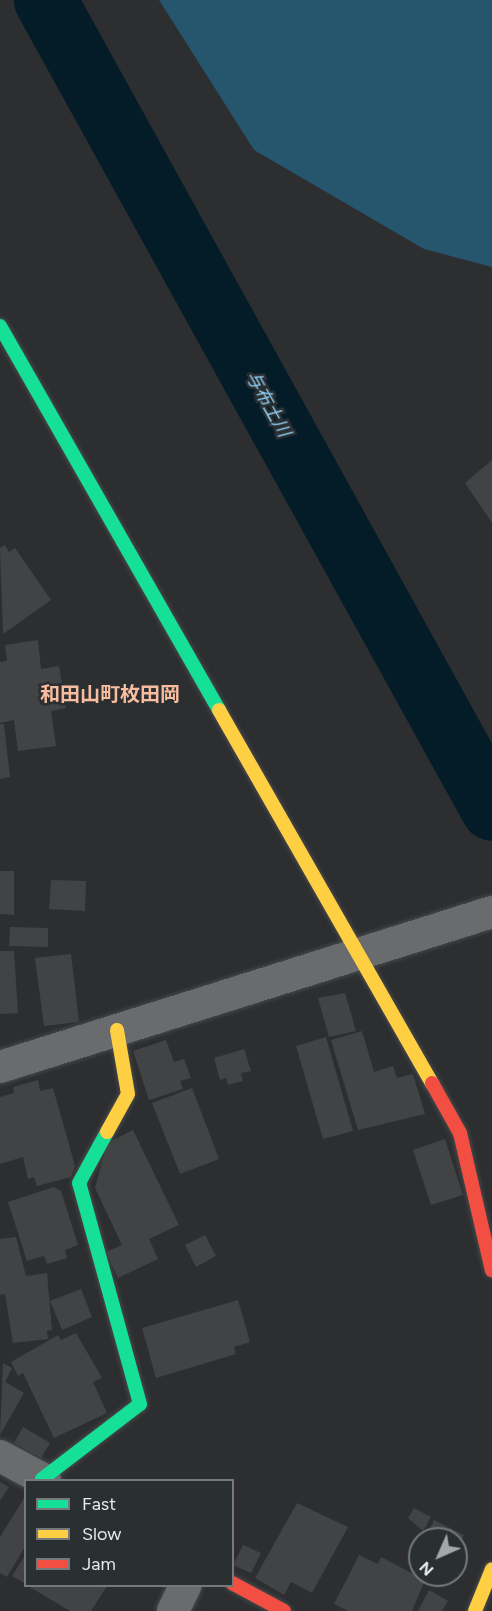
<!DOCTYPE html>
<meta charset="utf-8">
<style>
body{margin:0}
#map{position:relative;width:492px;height:1611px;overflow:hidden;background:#2c2e30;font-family:Figtree,"Noto Sans JP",sans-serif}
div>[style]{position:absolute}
.forest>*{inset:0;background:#25566e}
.river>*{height:63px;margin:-31.5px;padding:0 31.5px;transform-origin:31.5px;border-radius:31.5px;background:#041b28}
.building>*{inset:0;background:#424345}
.roads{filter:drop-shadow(0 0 2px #47494b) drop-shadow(0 0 2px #47494b)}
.street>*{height:32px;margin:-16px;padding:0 16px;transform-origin:16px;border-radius:16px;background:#696b6c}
.fast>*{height:14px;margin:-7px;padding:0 7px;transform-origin:7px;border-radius:7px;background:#16e098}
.slow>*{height:14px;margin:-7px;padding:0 7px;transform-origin:7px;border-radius:7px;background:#ffcf43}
.jam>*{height:14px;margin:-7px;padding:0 7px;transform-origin:7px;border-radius:7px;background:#f24e42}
span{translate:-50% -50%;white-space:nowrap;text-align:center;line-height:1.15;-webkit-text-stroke:5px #2a2f32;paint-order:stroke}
.water-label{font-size:18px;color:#91d2f6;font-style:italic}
.quarter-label{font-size:20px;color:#f8bc9f;font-weight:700}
.legend{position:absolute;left:24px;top:1479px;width:210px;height:108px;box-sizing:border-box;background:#2a2f32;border:2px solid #75797c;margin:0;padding:8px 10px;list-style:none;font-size:18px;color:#e6e9eb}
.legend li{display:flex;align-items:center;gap:12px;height:30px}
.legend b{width:30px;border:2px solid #75797c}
.north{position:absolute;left:408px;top:1527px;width:60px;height:60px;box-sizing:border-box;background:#2a2f32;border:2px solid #75797c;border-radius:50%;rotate:225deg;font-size:16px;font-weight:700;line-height:24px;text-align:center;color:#e6e9eb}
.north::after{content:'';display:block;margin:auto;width:21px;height:27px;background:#a5a8aa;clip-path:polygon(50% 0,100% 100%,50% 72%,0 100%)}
</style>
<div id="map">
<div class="forest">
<i style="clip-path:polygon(159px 0,492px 0,492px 267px,424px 249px,254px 150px)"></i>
</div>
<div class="river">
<i style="left:45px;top:0;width:924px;rotate:61.08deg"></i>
</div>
<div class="building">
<i style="clip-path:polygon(492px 460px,492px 523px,465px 483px)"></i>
<i style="clip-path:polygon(5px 545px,9px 552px,15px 548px,51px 600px,3px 634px,0 548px)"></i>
<i style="clip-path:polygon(38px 640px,41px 669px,59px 666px,66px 708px,51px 711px,56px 746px,18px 751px,14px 720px,0 723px,0 662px,7px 661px,5px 645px)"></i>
<i style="clip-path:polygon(0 724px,4px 724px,10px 777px,0 779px)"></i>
<i style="clip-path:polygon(0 871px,14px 871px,14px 915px,0 914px)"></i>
<i style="clip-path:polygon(51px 880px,86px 881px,85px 911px,49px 909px)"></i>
<i style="clip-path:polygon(10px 927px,48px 928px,48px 947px,9px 946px)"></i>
<i style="clip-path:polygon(0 951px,14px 951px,18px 1013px,0 1014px)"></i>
<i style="clip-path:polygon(71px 954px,79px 1022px,44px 1026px,35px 958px)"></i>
<i style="clip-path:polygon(345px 993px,356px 1031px,329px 1037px,318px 998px)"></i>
<i style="clip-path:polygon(362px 1031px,374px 1072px,393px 1066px,397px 1078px,413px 1074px,425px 1114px,358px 1130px,331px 1040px)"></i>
<i style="clip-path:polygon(326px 1037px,353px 1131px,323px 1139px,296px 1046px)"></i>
<i style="clip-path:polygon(166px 1040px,174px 1062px,184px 1059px,191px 1078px,180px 1081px,183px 1089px,149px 1100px,133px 1051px)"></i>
<i style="clip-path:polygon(244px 1049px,251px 1071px,241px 1073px,243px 1081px,228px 1085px,226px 1078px,220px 1080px,214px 1058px)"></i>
<i style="clip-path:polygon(38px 1080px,40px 1091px,53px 1088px,75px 1166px,71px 1177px,37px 1186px,34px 1177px,28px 1179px,23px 1157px,0 1164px,0 1097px,14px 1093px,13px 1087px)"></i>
<i style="clip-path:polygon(192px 1088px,219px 1159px,180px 1174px,152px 1103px)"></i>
<i style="clip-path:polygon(133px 1130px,179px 1225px,149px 1239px,158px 1259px,118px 1278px,106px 1252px,122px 1245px,95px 1188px,107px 1143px)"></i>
<i style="clip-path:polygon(445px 1139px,463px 1195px,431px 1205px,413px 1150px)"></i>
<i style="clip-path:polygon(54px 1187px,61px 1191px,78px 1245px,65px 1250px,67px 1258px,47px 1264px,44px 1256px,27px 1261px,8px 1202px)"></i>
<i style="clip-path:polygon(205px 1235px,216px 1256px,196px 1267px,185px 1245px)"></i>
<i style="clip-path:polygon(16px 1237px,26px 1276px,47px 1273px,52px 1330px,47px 1331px,48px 1339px,13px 1343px,5px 1294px,0 1295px,0 1239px)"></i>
<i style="clip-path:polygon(81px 1289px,92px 1317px,62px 1330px,50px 1301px)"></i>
<i style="clip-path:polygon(238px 1300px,250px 1342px,234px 1347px,236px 1354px,156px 1378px,142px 1328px)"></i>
<i style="clip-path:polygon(76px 1333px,102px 1378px,93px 1382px,107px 1413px,54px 1438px,23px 1373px,18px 1376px,11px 1362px,58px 1335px,61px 1340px)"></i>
<i style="clip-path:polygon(3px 1363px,12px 1368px,5px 1382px,24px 1393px,0 1435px)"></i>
<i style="clip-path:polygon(23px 1427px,50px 1443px,41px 1458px,14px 1443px)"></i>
<i style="clip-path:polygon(0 1482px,9px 1487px,0 1501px)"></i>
<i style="clip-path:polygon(26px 1495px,26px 1545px,7px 1577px,0 1573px,0 1537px)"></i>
<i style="clip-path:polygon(297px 1503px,348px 1527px,312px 1593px,291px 1582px,284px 1595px,255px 1578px)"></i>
<i style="clip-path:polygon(414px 1508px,431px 1517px,423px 1531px,408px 1518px)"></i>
<i style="clip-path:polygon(434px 1520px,464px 1535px,456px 1550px,456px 1539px,427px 1535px)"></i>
<i style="clip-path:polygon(243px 1545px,261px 1553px,251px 1573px,233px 1565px)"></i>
<i style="clip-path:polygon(26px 1554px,26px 1584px,12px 1576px)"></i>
<i style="clip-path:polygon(359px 1555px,378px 1564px,381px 1557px,425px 1580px,412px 1611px,348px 1611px,334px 1604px)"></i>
<i style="clip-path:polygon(28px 1586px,107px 1586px,91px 1611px,70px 1611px)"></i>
<i style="clip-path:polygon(429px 1590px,448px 1601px,442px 1611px,418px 1611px)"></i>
</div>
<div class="roads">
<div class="street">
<i style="left:0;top:1067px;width:516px;rotate:-17.49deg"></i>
<i style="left:0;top:1456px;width:51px;rotate:28.1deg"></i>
<i style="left:173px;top:1611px;width:28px;rotate:-64deg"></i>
</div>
<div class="fast">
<i style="left:0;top:326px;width:442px;rotate:60.3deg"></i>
<i style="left:42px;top:1479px;width:123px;rotate:-37.4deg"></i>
<i style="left:140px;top:1404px;width:229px;rotate:-105.4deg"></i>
<i style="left:79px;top:1183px;width:58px;rotate:-61.2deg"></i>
</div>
<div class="slow">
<i style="left:219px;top:710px;width:430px;rotate:60.3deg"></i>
<i style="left:107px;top:1132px;width:43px;rotate:-61.1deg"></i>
<i style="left:128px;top:1094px;width:65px;rotate:-99.8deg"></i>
<i style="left:475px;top:1611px;width:45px;rotate:-68deg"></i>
</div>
<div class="jam">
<i style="left:432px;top:1083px;width:57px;rotate:60.8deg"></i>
<i style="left:460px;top:1133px;width:141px;rotate:76.9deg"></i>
<i style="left:232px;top:1583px;width:59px;rotate:28.3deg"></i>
</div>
</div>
<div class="water-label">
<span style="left:268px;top:404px;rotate:61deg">与布土川</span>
</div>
<div class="quarter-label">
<span style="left:110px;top:694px">和田山町枚田岡</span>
</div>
<ul class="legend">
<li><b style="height:8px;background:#16e098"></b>Fast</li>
<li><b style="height:8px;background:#ffcf43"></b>Slow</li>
<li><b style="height:8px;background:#f24e42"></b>Jam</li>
</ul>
<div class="north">N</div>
</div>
